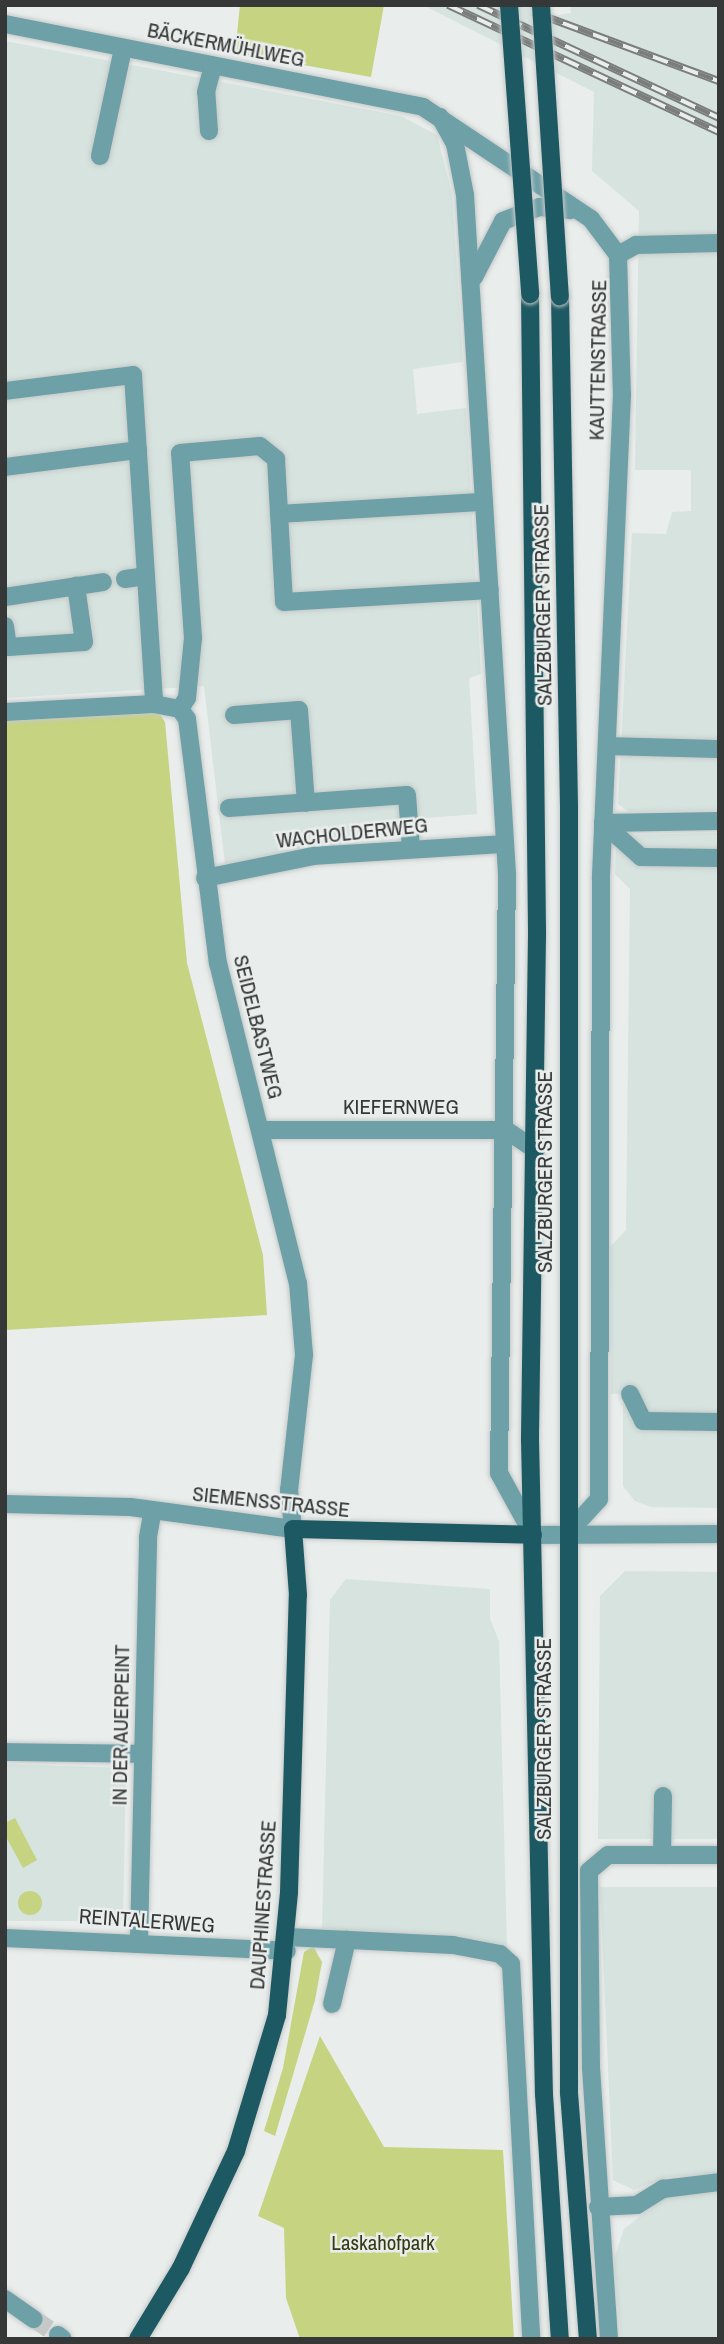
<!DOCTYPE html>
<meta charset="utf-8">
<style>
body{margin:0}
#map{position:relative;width:724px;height:2344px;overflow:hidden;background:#e9edec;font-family:"Archivo Narrow",sans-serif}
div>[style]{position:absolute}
.built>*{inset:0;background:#d6e3df}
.green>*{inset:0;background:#c6d381}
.round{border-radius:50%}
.minor-tunnel>*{height:18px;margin-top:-9px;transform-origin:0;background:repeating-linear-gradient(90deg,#c5c9c8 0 18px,transparent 0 27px)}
.roads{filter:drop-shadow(0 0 2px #c5c9c8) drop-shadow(0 0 2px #c5c9c8)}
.minor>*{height:18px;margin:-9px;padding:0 9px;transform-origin:9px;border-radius:9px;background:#6da0a7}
.major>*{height:18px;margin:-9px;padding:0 9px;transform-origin:9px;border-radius:9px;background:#1d5962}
.rail>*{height:8px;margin-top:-4px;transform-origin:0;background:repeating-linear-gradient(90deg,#e9edec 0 16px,#7a7d7c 0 32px);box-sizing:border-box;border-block:2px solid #7a7d7c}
.bridges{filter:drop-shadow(0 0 2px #c5c9c8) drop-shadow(0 0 2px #c5c9c8)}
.major-bridge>*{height:18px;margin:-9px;padding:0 9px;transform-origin:9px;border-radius:9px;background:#1d5962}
span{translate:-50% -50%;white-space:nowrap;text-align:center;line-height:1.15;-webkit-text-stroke:5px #e9edec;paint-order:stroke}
.street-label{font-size:21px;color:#363837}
.park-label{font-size:21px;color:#343a12}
.frame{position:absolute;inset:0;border:7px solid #363837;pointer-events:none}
</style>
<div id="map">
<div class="built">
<i style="clip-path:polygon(423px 5px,536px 5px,558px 15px,571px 13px,570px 5px,719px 5px,719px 810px,629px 812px,618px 804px,632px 533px,666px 534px,672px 512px,691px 511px,691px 470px,635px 470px,639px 211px,592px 171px,594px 92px)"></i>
<i style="clip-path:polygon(5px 41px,401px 116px,437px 135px,452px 194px,463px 362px,413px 369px,417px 414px,466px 408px,481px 674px,469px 678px,477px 814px,360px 823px,358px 843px,225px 864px,204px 686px,5px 698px)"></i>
<i style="clip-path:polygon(719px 833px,719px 1508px,651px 1507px,635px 1501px,623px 1486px,623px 1394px,611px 1394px,610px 1247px,626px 1230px,630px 889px,615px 874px,616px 843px,630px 835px)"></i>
<i style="clip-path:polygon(625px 1571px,719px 1572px,719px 1839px,598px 1839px,600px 1596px)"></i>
<i style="clip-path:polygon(346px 1579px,490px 1589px,490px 1619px,499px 1641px,507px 1946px,322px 1929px,330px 1600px)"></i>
<i style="clip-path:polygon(5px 1764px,126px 1768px,123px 1921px,5px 1921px)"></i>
<i style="clip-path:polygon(600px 1887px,719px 1887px,719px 2173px,668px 2177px,634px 2190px,613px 2180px)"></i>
<i style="clip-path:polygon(719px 2191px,719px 2339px,621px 2339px,614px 2259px,624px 2229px,665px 2197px)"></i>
</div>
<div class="green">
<i style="clip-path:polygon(240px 5px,384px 5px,371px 77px,235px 53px)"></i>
<i style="clip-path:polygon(159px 713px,165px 722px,187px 963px,263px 1255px,267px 1315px,5px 1330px,5px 721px)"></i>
<i style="clip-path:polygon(15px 1818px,37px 1860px,23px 1868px,5px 1835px,5px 1823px)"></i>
<i class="round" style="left:18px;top:1891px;width:24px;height:24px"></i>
<i style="clip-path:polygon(313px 1946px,322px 1962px,315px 2000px,275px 2136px,264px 2131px,283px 2068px,304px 1952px)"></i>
<i style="clip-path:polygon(320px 2036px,384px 2147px,503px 2150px,514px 2339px,300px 2339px,286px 2298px,284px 2228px,258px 2216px)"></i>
</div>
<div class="minor-tunnel">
<i style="left:34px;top:2319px;width:29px;rotate:34deg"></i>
</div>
<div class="roads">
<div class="minor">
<i style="left:5px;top:24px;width:426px;rotate:11.2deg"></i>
<i style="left:423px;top:107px;width:202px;rotate:33.7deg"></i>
<i style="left:591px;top:219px;width:45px;rotate:53.1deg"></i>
<i style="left:618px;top:255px;width:139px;rotate:88.4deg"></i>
<i style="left:622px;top:394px;width:485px;rotate:92.5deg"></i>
<i style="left:601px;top:879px;width:620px;rotate:90.18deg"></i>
<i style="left:599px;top:1499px;width:47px;rotate:132.4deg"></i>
<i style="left:440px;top:117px;width:31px;rotate:61deg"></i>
<i style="left:455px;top:144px;width:52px;rotate:78.9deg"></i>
<i style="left:465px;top:195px;width:680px;rotate:86.46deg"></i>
<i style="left:507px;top:874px;width:599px;rotate:90.77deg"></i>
<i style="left:499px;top:1473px;width:71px;rotate:61.3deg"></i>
<i style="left:533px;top:1535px;width:186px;rotate:-0.3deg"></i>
<i style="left:209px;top:131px;width:39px;rotate:-94deg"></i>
<i style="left:206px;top:92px;width:27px;rotate:-75deg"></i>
<i style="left:100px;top:156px;width:109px;rotate:-77.9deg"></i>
<i style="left:618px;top:255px;width:21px;rotate:-29deg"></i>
<i style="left:636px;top:245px;width:83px;rotate:-1.4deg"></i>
<i style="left:474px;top:277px;width:63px;rotate:-62.6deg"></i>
<i style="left:503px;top:221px;width:40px;rotate:-21deg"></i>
<i style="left:540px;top:207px;width:30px;rotate:6deg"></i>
<i style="left:5px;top:391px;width:129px;rotate:-7.1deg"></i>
<i style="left:133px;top:375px;width:330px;rotate:86.3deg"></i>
<i style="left:5px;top:467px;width:134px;rotate:-7.3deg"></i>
<i style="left:279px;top:514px;width:205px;rotate:-3.4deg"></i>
<i style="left:125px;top:579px;width:21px;rotate:-8deg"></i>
<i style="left:5px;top:597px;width:99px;rotate:-8.7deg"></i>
<i style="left:5px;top:626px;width:21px;rotate:82deg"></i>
<i style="left:8px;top:647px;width:76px;rotate:-3.8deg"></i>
<i style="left:84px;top:642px;width:57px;rotate:-98.1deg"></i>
<i style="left:180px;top:709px;width:13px;rotate:-58deg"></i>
<i style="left:187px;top:698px;width:60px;rotate:-84.3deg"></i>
<i style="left:193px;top:638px;width:185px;rotate:-94deg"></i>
<i style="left:180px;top:453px;width:80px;rotate:-5deg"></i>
<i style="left:260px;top:446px;width:21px;rotate:39deg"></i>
<i style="left:276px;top:459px;width:143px;rotate:86.8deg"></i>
<i style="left:284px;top:602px;width:206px;rotate:-3.3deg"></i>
<i style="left:5px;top:712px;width:149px;rotate:-3.1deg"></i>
<i style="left:154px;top:704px;width:26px;rotate:11deg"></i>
<i style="left:180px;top:709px;width:12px;rotate:55deg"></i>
<i style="left:187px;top:719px;width:246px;rotate:82.8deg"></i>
<i style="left:218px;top:963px;width:330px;rotate:76deg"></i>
<i style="left:298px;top:1283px;width:72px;rotate:85.2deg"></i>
<i style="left:304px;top:1355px;width:136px;rotate:96.3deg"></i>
<i style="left:289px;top:1490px;width:39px;rotate:84deg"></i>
<i style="left:293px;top:1529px;width:164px;rotate:-172.3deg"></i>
<i style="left:130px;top:1507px;width:125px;rotate:-178.6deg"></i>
<i style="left:234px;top:715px;width:65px;rotate:-4.4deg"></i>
<i style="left:299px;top:710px;width:93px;rotate:85.7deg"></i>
<i style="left:607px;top:746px;width:110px;rotate:1.6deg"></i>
<i style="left:229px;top:808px;width:178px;rotate:-4.2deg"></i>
<i style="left:407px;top:795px;width:53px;rotate:85.7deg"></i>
<i style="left:603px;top:823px;width:51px;rotate:41.8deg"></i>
<i style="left:641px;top:857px;width:78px;rotate:0.7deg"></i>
<i style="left:603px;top:823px;width:116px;rotate:-1deg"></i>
<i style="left:205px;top:878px;width:110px;rotate:-11.5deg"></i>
<i style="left:313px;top:856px;width:192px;rotate:-3.6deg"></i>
<i style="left:260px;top:1130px;width:246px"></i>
<i style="left:506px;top:1130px;width:36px;rotate:34deg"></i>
<i style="left:630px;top:1394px;width:30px;rotate:64deg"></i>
<i style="left:643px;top:1421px;width:76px;rotate:0.8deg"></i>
<i style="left:5px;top:1752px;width:138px;rotate:0.8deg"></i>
<i style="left:662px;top:1855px;width:59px;rotate:-89deg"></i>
<i style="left:287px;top:1937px;width:166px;rotate:2.8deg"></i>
<i style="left:453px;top:1945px;width:48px;rotate:10.8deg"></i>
<i style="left:500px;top:1954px;width:15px;rotate:42deg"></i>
<i style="left:511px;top:1964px;width:376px;rotate:86.9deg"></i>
<i style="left:5px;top:1938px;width:282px;rotate:2.6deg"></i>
<i style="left:139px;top:1940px;width:403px;rotate:-88.7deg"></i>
<i style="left:148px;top:1537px;width:27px;rotate:-80deg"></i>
<i style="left:332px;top:2004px;width:66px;rotate:-76.8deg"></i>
<i style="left:598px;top:2207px;width:39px;rotate:-3deg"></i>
<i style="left:637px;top:2205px;width:31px;rotate:-32deg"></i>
<i style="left:663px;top:2189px;width:56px;rotate:-7.1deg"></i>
<i style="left:5px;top:2299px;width:35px;rotate:35deg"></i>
<i style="left:58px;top:2335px;width:6px;rotate:39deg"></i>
<i style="left:609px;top:2339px;width:273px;rotate:-93.8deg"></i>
<i style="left:591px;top:2067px;width:196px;rotate:-90.6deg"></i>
<i style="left:589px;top:1871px;width:25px;rotate:-40deg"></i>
<i style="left:608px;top:1855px;width:111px"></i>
</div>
<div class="major">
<i style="left:530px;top:294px;width:641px;rotate:89.37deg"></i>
<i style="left:537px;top:935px;width:504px;rotate:90.8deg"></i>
<i style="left:530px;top:1439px;width:655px;rotate:88.78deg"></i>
<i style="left:544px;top:2094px;width:246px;rotate:86.3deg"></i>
<i style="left:560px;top:296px;width:512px;rotate:88.99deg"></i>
<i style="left:569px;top:808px;width:1285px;rotate:90deg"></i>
<i style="left:569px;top:2093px;width:247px;rotate:85.6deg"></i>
<i style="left:138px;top:2339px;width:83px;rotate:-58.8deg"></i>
<i style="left:181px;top:2268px;width:129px;rotate:-64.8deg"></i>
<i style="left:236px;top:2151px;width:142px;rotate:-73.2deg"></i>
<i style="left:277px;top:2015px;width:124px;rotate:-84.4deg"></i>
<i style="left:289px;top:1892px;width:297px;rotate:-88.3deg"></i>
<i style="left:298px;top:1595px;width:66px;rotate:-94.3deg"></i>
<i style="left:293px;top:1529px;width:240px;rotate:1.4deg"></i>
</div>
</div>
<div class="rail">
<i style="left:448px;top:5px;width:299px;rotate:25.1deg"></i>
<i style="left:478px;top:5px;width:266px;rotate:25.1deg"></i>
<i style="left:533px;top:12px;width:198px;rotate:20.4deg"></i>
</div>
<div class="bridges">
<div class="major-bridge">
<i style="left:509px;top:5px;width:290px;rotate:85.8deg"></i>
<i style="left:541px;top:5px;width:292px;rotate:86.3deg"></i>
</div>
</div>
<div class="street-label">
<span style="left:226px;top:45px;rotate:11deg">BÄCKERMÜHLWEG</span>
<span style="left:598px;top:360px;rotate:-89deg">KAUTTENSTRASSE</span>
<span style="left:543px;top:605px;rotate:-91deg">SALZBURGER STRASSE</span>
<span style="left:352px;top:833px;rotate:-6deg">WACHOLDERWEG</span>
<span style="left:258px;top:1027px;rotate:76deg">SEIDELBASTWEG</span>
<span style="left:401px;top:1107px">KIEFERNWEG</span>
<span style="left:545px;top:1172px;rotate:-90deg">SALZBURGER STRASSE</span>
<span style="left:271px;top:1502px;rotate:6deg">SIEMENSSTRASSE</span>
<span style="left:121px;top:1725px;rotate:-89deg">IN DER AUERPEINT</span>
<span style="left:544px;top:1739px;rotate:-90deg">SALZBURGER STRASSE</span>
<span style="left:263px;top:1905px;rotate:-86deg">DAUPHINESTRASSE</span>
<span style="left:147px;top:1921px;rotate:4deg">REINTALERWEG</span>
</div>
<div class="park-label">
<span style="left:383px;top:2243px">Laskahofpark</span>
</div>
<div class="frame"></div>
</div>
